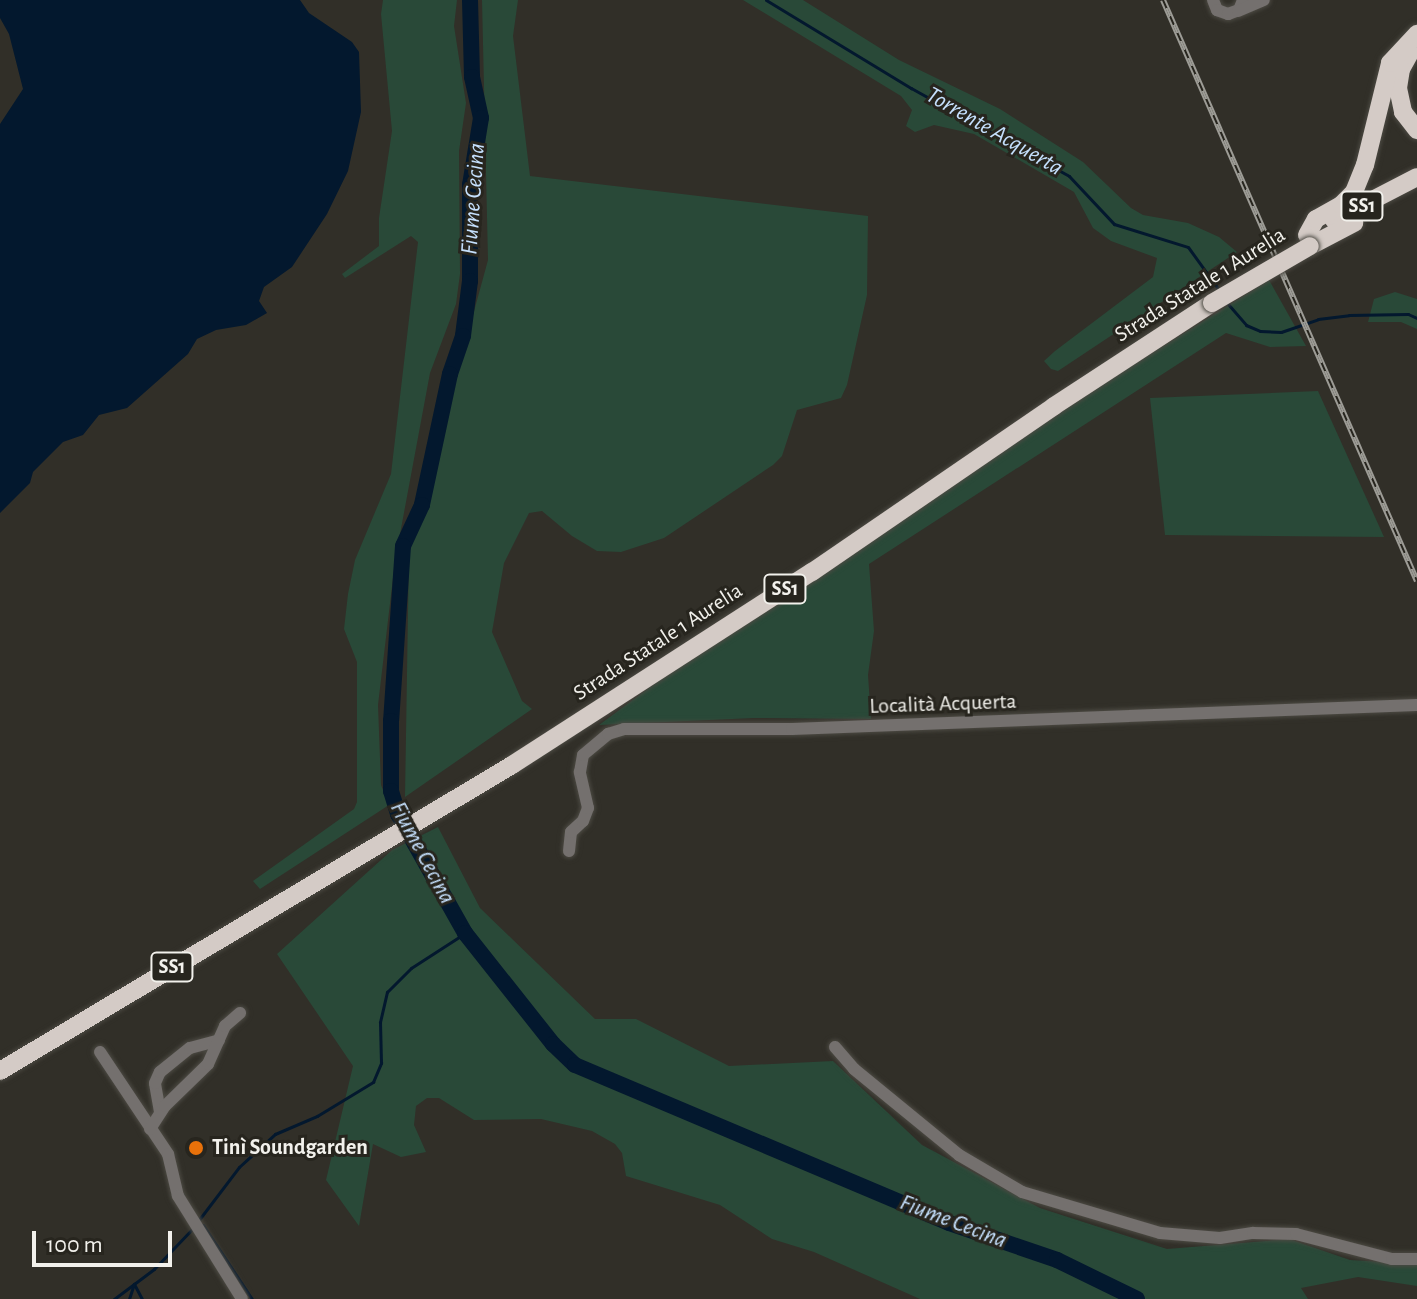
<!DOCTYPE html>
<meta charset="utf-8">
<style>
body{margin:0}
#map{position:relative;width:1417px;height:1299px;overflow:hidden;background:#312f28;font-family:"Alegreya Sans",sans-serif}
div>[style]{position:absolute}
.green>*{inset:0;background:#294938}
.water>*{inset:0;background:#03182e}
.stream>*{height:3px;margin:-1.5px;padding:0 1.5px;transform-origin:1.5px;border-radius:1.5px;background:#03182e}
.river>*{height:16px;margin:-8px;padding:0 8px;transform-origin:8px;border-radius:8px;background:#03182e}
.roads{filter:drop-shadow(0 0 2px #4c4a43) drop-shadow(0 0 2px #4c4a43)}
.minor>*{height:12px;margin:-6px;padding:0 6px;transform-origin:6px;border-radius:6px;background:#74706e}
.highway>*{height:18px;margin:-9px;padding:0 9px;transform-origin:9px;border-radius:9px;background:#d4cbc6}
.rail>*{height:6px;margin-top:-3px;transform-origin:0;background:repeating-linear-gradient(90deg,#27251e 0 9px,#9d9c96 0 18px);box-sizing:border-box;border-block:2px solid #9d9c96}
.bridges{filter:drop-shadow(0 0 2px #4c4a43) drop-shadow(0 0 2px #4c4a43)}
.highway-bridge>*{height:18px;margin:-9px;padding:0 9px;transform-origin:9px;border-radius:9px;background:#d4cbc6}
.dots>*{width:22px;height:22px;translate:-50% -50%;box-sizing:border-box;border:4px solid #27251e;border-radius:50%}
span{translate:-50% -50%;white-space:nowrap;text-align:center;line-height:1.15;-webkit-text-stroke:6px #27251e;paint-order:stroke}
.shield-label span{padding:2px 6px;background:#27251e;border:2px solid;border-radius:6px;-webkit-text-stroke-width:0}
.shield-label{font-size:20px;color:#f2f1ec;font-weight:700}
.street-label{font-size:22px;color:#f2f1ec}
.poi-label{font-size:22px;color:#f2f1ec;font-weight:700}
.left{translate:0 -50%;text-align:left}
.water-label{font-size:24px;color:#c5e0fd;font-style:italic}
.scale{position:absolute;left:32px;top:1231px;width:140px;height:36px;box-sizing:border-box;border:4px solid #f2f1ec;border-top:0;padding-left:10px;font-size:24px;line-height:28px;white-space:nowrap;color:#f2f1ec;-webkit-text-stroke:6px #27251e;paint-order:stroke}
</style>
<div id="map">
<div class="green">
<i style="clip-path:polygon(383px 0,457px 0,454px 26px,466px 103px,459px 151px,460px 274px,456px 304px,430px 373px,395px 561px,378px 705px,381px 785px,389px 805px,260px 889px,253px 881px,354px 809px,357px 802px,357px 662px,344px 629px,348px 594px,355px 560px,391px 474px,418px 242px,411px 236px,345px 278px,342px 274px,379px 246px,379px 218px,392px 131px,381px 14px)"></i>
<i style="clip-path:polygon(482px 0,518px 0,513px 36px,530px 176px,868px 216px,867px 295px,847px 385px,841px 398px,797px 410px,782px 456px,773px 465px,664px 538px,621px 552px,597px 551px,572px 536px,542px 511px,529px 513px,504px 563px,492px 632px,522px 701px,532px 709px,405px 797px,409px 550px,488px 260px)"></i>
<i style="clip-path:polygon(743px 0,803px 0,899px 60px,1000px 109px,1083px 162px,1131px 208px,1143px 215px,1188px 223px,1219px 237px,1237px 252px,1058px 371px,1051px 369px,1044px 361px,1055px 351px,1153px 277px,1157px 258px,1111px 241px,1093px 228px,1074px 192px,974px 134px,934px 125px,915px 132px,906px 126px,912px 110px,901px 96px)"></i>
<i style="clip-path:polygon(1269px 280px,1306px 346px,1270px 347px,1226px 333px,869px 564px,874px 631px,868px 675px,871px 719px,754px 718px,599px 725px,669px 673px,1120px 373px)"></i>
<i style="clip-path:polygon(1395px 292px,1417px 299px,1417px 329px,1401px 322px,1368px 322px,1374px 299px)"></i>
<i style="clip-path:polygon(1318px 391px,1384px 537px,1165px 535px,1150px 398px)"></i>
<i style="clip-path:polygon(438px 827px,480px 908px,595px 1019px,636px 1019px,729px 1066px,833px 1061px,922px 1145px,1040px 1208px,1167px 1249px,1289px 1239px,1350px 1260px,1417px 1264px,1417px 1286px,1358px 1277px,1301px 1288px,1308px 1299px,920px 1299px,814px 1252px,772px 1239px,720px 1205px,626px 1176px,622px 1153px,615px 1144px,592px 1131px,541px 1119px,474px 1120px,439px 1098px,427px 1098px,416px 1106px,414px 1125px,426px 1152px,401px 1157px,373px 1144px,359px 1226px,326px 1180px,353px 1066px,277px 954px,392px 850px)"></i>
</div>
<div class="water">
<i style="clip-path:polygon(0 0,300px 0,309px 13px,352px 42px,359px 52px,361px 112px,348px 171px,327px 214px,292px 267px,264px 287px,259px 301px,267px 313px,246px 325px,216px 330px,197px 339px,188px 354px,127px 408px,99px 415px,83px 435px,63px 442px,33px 472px,30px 483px,0 513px,0 124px,23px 89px,9px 34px,0 18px)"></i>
</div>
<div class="stream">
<i style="left:766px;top:0;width:170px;rotate:31.3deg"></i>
<i style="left:911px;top:88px;width:181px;rotate:29.1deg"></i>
<i style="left:1069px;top:176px;width:66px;rotate:46.8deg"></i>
<i style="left:1114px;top:224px;width:77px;rotate:17.3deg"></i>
<i style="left:1188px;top:247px;width:53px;rotate:54.2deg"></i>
<i style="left:1228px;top:304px;width:28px;rotate:49deg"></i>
<i style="left:1246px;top:325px;width:15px;rotate:23deg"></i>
<i style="left:1260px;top:331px;width:21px;rotate:3deg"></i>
<i style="left:1281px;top:332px;width:39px;rotate:-19deg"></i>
<i style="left:1318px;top:319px;width:31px;rotate:-7deg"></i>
<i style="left:1349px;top:315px;width:59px;rotate:-1deg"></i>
<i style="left:1408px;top:314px;width:10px;rotate:24deg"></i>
<i style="left:198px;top:1221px;width:68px;rotate:-52.8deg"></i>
<i style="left:239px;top:1167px;width:49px;rotate:-42.5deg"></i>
<i style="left:275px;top:1134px;width:46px;rotate:-23.2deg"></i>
<i style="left:317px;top:1116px;width:66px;rotate:-31.3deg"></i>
<i style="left:373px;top:1082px;width:21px;rotate:-67deg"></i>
<i style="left:381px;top:1063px;width:41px;rotate:-91.4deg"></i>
<i style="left:380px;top:1022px;width:31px;rotate:-77deg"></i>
<i style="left:387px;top:992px;width:34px;rotate:-45deg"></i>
<i style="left:411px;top:968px;width:64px;rotate:-32.9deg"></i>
<i style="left:203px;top:1225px;width:89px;rotate:56.5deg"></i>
<i style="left:134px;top:1284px;width:17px;rotate:62deg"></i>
<i style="left:114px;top:1299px;width:50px;rotate:-36.9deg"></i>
<i style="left:154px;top:1269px;width:58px;rotate:-46.4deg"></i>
<i style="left:129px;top:1299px;width:16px;rotate:-72deg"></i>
</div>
<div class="river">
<i style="left:470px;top:0;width:77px;rotate:88.5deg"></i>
<i style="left:472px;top:77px;width:42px;rotate:77.6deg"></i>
<i style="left:481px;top:118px;width:68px;rotate:99.3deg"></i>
<i style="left:470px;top:185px;width:96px;rotate:90deg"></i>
<i style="left:470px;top:281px;width:55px;rotate:97.3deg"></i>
<i style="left:463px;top:336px;width:40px;rotate:108.9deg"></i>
<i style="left:450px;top:374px;width:134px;rotate:102.1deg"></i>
<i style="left:422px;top:505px;width:45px;rotate:114.9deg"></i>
<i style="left:403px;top:546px;width:175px;rotate:93.9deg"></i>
<i style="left:391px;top:721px;width:70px;rotate:90deg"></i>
<i style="left:391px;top:791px;width:24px;rotate:73deg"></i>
<i style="left:398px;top:814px;width:137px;rotate:60.6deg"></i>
<i style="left:465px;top:933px;width:142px;rotate:51.6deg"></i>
<i style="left:553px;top:1044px;width:30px;rotate:44deg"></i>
<i style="left:575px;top:1065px;width:406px;rotate:22.9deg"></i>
<i style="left:949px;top:1223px;width:114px;rotate:18.9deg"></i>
<i style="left:1057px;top:1260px;width:89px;rotate:26deg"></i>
</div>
<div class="roads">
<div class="minor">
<i style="left:1213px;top:0;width:11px;rotate:68deg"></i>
<i style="left:1217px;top:10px;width:12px;rotate:20deg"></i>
<i style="left:1228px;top:14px;width:12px;rotate:-20deg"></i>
<i style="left:1239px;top:10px;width:11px;rotate:-68deg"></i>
<i style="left:1238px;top:11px;width:28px;rotate:-23deg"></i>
<i style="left:569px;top:851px;width:19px;rotate:-84deg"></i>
<i style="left:571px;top:832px;width:16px;rotate:-43deg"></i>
<i style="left:583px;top:821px;width:14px;rotate:-69deg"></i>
<i style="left:588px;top:808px;width:37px;rotate:-103deg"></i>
<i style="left:580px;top:772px;width:17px;rotate:-80deg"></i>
<i style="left:583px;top:755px;width:33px;rotate:-40deg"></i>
<i style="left:608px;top:734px;width:17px;rotate:-17deg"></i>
<i style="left:624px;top:729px;width:168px"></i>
<i style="left:792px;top:729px;width:625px;rotate:-2.2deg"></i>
<i style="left:835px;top:1047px;width:29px;rotate:49deg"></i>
<i style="left:854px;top:1069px;width:136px;rotate:39.3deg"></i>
<i style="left:959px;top:1155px;width:73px;rotate:30.4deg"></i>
<i style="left:1022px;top:1192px;width:144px;rotate:16.5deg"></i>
<i style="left:1160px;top:1233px;width:60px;rotate:4.8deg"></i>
<i style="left:1220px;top:1238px;width:33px;rotate:-9deg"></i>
<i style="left:1253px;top:1233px;width:43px;rotate:1.3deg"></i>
<i style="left:1296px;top:1234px;width:99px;rotate:14.6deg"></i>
<i style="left:1392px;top:1259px;width:25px"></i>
<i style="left:100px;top:1052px;width:123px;rotate:56.3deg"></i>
<i style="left:168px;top:1154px;width:43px;rotate:76.6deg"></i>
<i style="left:178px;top:1196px;width:121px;rotate:58.1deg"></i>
<i style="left:160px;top:1112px;width:29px;rotate:-100deg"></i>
<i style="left:155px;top:1083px;width:12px;rotate:-66deg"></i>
<i style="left:160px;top:1072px;width:38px;rotate:-39deg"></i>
<i style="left:190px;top:1048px;width:30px;rotate:-15deg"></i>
<i style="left:150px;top:1129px;width:27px;rotate:-57deg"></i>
<i style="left:165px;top:1106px;width:60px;rotate:-44.3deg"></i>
<i style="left:208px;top:1064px;width:42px;rotate:-65.9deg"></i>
<i style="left:225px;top:1026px;width:20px;rotate:-41deg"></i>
</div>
<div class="highway">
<i style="left:1410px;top:53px;width:18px;rotate:119deg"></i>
<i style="left:1401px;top:69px;width:19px;rotate:99deg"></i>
<i style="left:1398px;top:88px;width:25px;rotate:78deg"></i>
<i style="left:1403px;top:112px;width:23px;rotate:52deg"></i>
<i style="left:1334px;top:220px;width:93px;rotate:-27.4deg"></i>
<i style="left:1307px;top:235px;width:18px;rotate:-61deg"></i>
<i style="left:1316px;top:219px;width:29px;rotate:-29deg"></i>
<i style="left:1341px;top:205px;width:18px;rotate:-45deg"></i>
<i style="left:1354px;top:192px;width:29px;rotate:-68deg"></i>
<i style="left:1365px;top:165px;width:105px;rotate:-76.2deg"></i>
<i style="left:1390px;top:63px;width:40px;rotate:-47deg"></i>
<i style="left:1310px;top:246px;width:50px;rotate:-27.6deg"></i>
<i style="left:0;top:1071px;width:596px;rotate:-30.86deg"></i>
<i style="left:512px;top:765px;width:357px;rotate:-32.8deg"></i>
<i style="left:812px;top:572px;width:293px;rotate:-34.4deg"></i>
<i style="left:1054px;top:406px;width:189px;rotate:-33.1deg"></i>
</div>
</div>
<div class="rail">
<i style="left:1163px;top:0;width:634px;rotate:66.39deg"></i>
</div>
<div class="bridges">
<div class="highway-bridge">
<i style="left:1212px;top:303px;width:113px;rotate:-30.2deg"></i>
</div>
</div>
<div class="dots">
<i style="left:196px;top:1148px;background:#e8710a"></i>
</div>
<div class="shield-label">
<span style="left:1362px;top:206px">SS1</span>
<span style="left:785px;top:589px">SS1</span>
<span style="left:172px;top:967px">SS1</span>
</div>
<div class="street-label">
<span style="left:1200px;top:285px;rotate:-32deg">Strada Statale 1 Aurelia</span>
<span style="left:658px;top:642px;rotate:-33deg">Strada Statale 1 Aurelia</span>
<span style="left:943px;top:704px;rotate:-2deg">Località Acquerta</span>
</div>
<div class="poi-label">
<span class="left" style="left:212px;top:1148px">Tinì Soundgarden</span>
</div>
<div class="water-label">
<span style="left:994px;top:132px;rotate:30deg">Torrente Acquerta</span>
<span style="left:474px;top:199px;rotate:-86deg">Fiume Cecina</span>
<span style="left:422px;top:853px;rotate:62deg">Fiume Cecina</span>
<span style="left:953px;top:1222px;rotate:21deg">Fiume Cecina</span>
</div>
<div class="scale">100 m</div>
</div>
